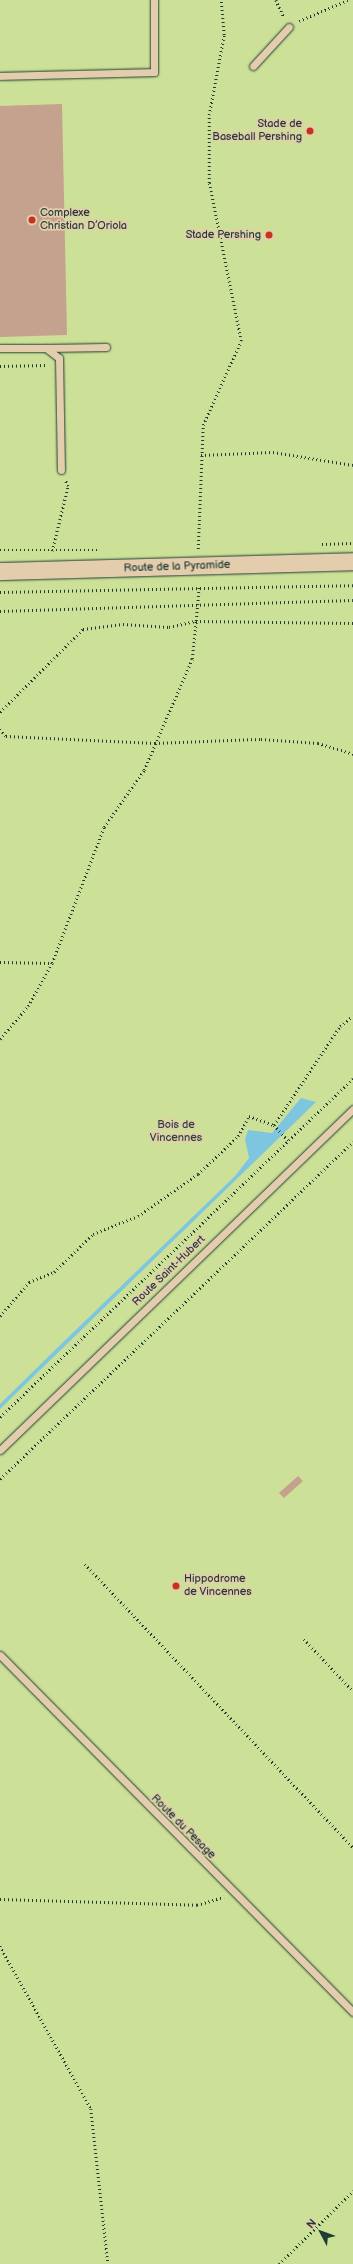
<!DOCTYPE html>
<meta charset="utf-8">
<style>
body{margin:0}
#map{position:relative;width:353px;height:2264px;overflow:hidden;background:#e9c9ab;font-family:"Balsamiq Sans",sans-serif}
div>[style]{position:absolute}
.green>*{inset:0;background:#cce197}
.water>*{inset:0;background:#7ec6df}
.building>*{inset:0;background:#c5a28d}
.path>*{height:2.5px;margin-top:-1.25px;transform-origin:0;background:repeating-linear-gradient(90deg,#1f3d34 0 1px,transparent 0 4px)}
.roads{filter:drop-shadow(0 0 1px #1f3d34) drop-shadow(0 0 1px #1f3d34)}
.service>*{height:7px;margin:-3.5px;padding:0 3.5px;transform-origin:3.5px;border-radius:3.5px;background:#e4cdad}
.tertiary>*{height:17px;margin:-8.5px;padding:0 8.5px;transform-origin:8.5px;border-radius:8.5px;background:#e4cdad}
.dots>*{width:11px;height:11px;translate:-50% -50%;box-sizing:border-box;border:2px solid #e4cdad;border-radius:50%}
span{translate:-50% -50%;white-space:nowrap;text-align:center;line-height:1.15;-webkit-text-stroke:3.5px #e4cdad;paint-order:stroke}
.poi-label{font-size:11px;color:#1f3d34}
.right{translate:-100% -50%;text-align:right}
.left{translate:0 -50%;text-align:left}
.street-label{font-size:11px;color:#1f3d34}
.park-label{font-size:11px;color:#284539}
.north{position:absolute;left:301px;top:2212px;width:40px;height:40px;-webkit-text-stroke:3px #e4cdad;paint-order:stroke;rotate:311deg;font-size:11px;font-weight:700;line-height:16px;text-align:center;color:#1f3d34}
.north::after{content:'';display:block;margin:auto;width:14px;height:18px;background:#1f3d34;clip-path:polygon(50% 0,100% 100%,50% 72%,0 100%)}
</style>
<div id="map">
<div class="green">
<i style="clip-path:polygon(0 0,353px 0,353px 2264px,0 2264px)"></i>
</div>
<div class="water">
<i style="clip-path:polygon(301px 1098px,316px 1102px,0 1409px,0 1404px,55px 1350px,235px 1176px,249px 1158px,245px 1139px,248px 1130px,272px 1133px)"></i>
</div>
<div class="building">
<i style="clip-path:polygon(62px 104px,67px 335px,0 337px,0 106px)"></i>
<i style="clip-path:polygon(298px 1476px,303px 1481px,284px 1498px,279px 1493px)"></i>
</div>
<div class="path">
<i style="left:276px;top:0;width:19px;rotate:65deg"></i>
<i style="left:299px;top:21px;width:53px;rotate:-23.2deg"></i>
<i style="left:0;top:366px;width:47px;rotate:-1.2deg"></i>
<i style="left:201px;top:455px;width:72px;rotate:-2.4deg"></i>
<i style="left:273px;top:452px;width:81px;rotate:9.2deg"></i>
<i style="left:322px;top:544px;width:31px;rotate:-2deg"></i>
<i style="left:198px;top:549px;width:124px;rotate:-87.7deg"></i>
<i style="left:203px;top:425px;width:92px;rotate:-65.7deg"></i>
<i style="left:241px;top:341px;width:161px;rotate:-101.4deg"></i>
<i style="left:209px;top:183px;width:68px;rotate:-90deg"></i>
<i style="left:209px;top:115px;width:81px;rotate:-79.4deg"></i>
<i style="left:224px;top:35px;width:35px;rotate:-95deg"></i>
<i style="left:0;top:550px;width:99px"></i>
<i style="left:52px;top:551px;width:67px;rotate:-76.2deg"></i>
<i style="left:68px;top:486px;width:7px;rotate:-117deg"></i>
<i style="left:0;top:592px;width:353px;rotate:-1.1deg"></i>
<i style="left:0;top:611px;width:353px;rotate:-1.8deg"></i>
<i style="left:0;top:712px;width:117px;rotate:-45deg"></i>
<i style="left:83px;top:629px;width:40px;rotate:-7.1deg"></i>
<i style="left:123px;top:624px;width:46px;rotate:3.7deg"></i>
<i style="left:169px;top:627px;width:28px;rotate:-13deg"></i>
<i style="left:196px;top:621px;width:35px;rotate:-85deg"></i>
<i style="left:0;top:729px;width:9px;rotate:49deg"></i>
<i style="left:6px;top:736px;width:149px;rotate:2.7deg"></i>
<i style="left:155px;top:743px;width:106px;rotate:-2.2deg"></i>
<i style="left:261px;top:739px;width:57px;rotate:4deg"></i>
<i style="left:318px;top:743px;width:37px;rotate:17deg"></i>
<i style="left:0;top:962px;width:52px;rotate:1.1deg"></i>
<i style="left:0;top:1039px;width:43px;rotate:-49.7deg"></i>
<i style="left:28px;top:1006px;width:49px;rotate:-60.8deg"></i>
<i style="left:52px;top:963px;width:146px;rotate:-69.1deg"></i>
<i style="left:104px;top:827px;width:70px;rotate:-54.9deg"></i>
<i style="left:144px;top:770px;width:121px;rotate:-66.6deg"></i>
<i style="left:192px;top:659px;width:38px;rotate:-84deg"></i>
<i style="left:196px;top:621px;width:157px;rotate:0.7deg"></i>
<i style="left:274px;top:1125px;width:119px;rotate:-56.3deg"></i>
<i style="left:340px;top:1026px;width:16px;rotate:-38deg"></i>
<i style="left:0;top:1316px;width:45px;rotate:-49.5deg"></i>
<i style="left:29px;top:1282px;width:27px;rotate:-22deg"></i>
<i style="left:54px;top:1272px;width:54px;rotate:-44.3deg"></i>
<i style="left:93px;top:1234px;width:48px;rotate:-21.8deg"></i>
<i style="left:138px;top:1216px;width:73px;rotate:-35deg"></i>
<i style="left:198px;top:1174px;width:55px;rotate:-43.5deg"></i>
<i style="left:238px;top:1136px;width:23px;rotate:-61deg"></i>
<i style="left:249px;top:1116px;width:27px;rotate:20deg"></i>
<i style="left:274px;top:1125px;width:22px;rotate:47deg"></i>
<i style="left:0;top:1417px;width:489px;rotate:-43.8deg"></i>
<i style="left:0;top:1479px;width:488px;rotate:-43.7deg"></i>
<i style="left:85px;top:1564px;width:390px;rotate:46.6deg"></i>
<i style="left:304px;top:1639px;width:71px;rotate:46.7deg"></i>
<i style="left:0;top:1899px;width:197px;rotate:1.7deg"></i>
<i style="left:197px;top:1905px;width:28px;rotate:-17deg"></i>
<i style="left:0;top:1946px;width:187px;rotate:60.8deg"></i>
<i style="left:91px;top:2109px;width:156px;rotate:83.7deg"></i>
<i style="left:279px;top:2264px;width:104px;rotate:-44.6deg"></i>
</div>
<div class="roads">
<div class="service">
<i style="left:253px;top:66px;width:53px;rotate:-47.3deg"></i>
<i style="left:0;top:76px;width:154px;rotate:-1.5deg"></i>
<i style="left:154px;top:72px;width:72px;rotate:-90deg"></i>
<i style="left:0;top:348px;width:46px"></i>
<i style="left:46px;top:348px;width:16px;rotate:38deg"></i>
<i style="left:59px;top:358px;width:112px;rotate:89deg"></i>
<i style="left:48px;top:348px;width:58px;rotate:-1deg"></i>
<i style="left:0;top:1450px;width:491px;rotate:-44deg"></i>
<i style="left:0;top:1655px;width:502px;rotate:45.32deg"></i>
</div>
<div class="tertiary">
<i style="left:0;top:571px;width:353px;rotate:-1.6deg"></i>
</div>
</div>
<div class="dots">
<i style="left:310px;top:131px;background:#c8321e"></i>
<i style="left:32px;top:220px;background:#c8321e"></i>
<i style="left:269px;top:235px;background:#c8321e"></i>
<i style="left:176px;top:1586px;background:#c8321e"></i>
</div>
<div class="poi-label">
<span class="right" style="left:302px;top:131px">Stade de<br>Baseball Pershing</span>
<span class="left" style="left:40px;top:220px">Complexe<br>Christian D’Oriola</span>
<span class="right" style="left:261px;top:235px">Stade Pershing</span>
<span class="left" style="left:184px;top:1586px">Hippodrome<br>de Vincennes</span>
</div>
<div class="street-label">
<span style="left:177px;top:567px;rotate:-2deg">Route de la Pyramide</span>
<span style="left:169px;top:1271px;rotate:-44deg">Route Saint-Hubert</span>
<span style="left:183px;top:1827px;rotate:45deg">Route du Pesage</span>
</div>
<div class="park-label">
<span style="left:176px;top:1132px">Bois de<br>Vincennes</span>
</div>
<div class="north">N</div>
</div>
